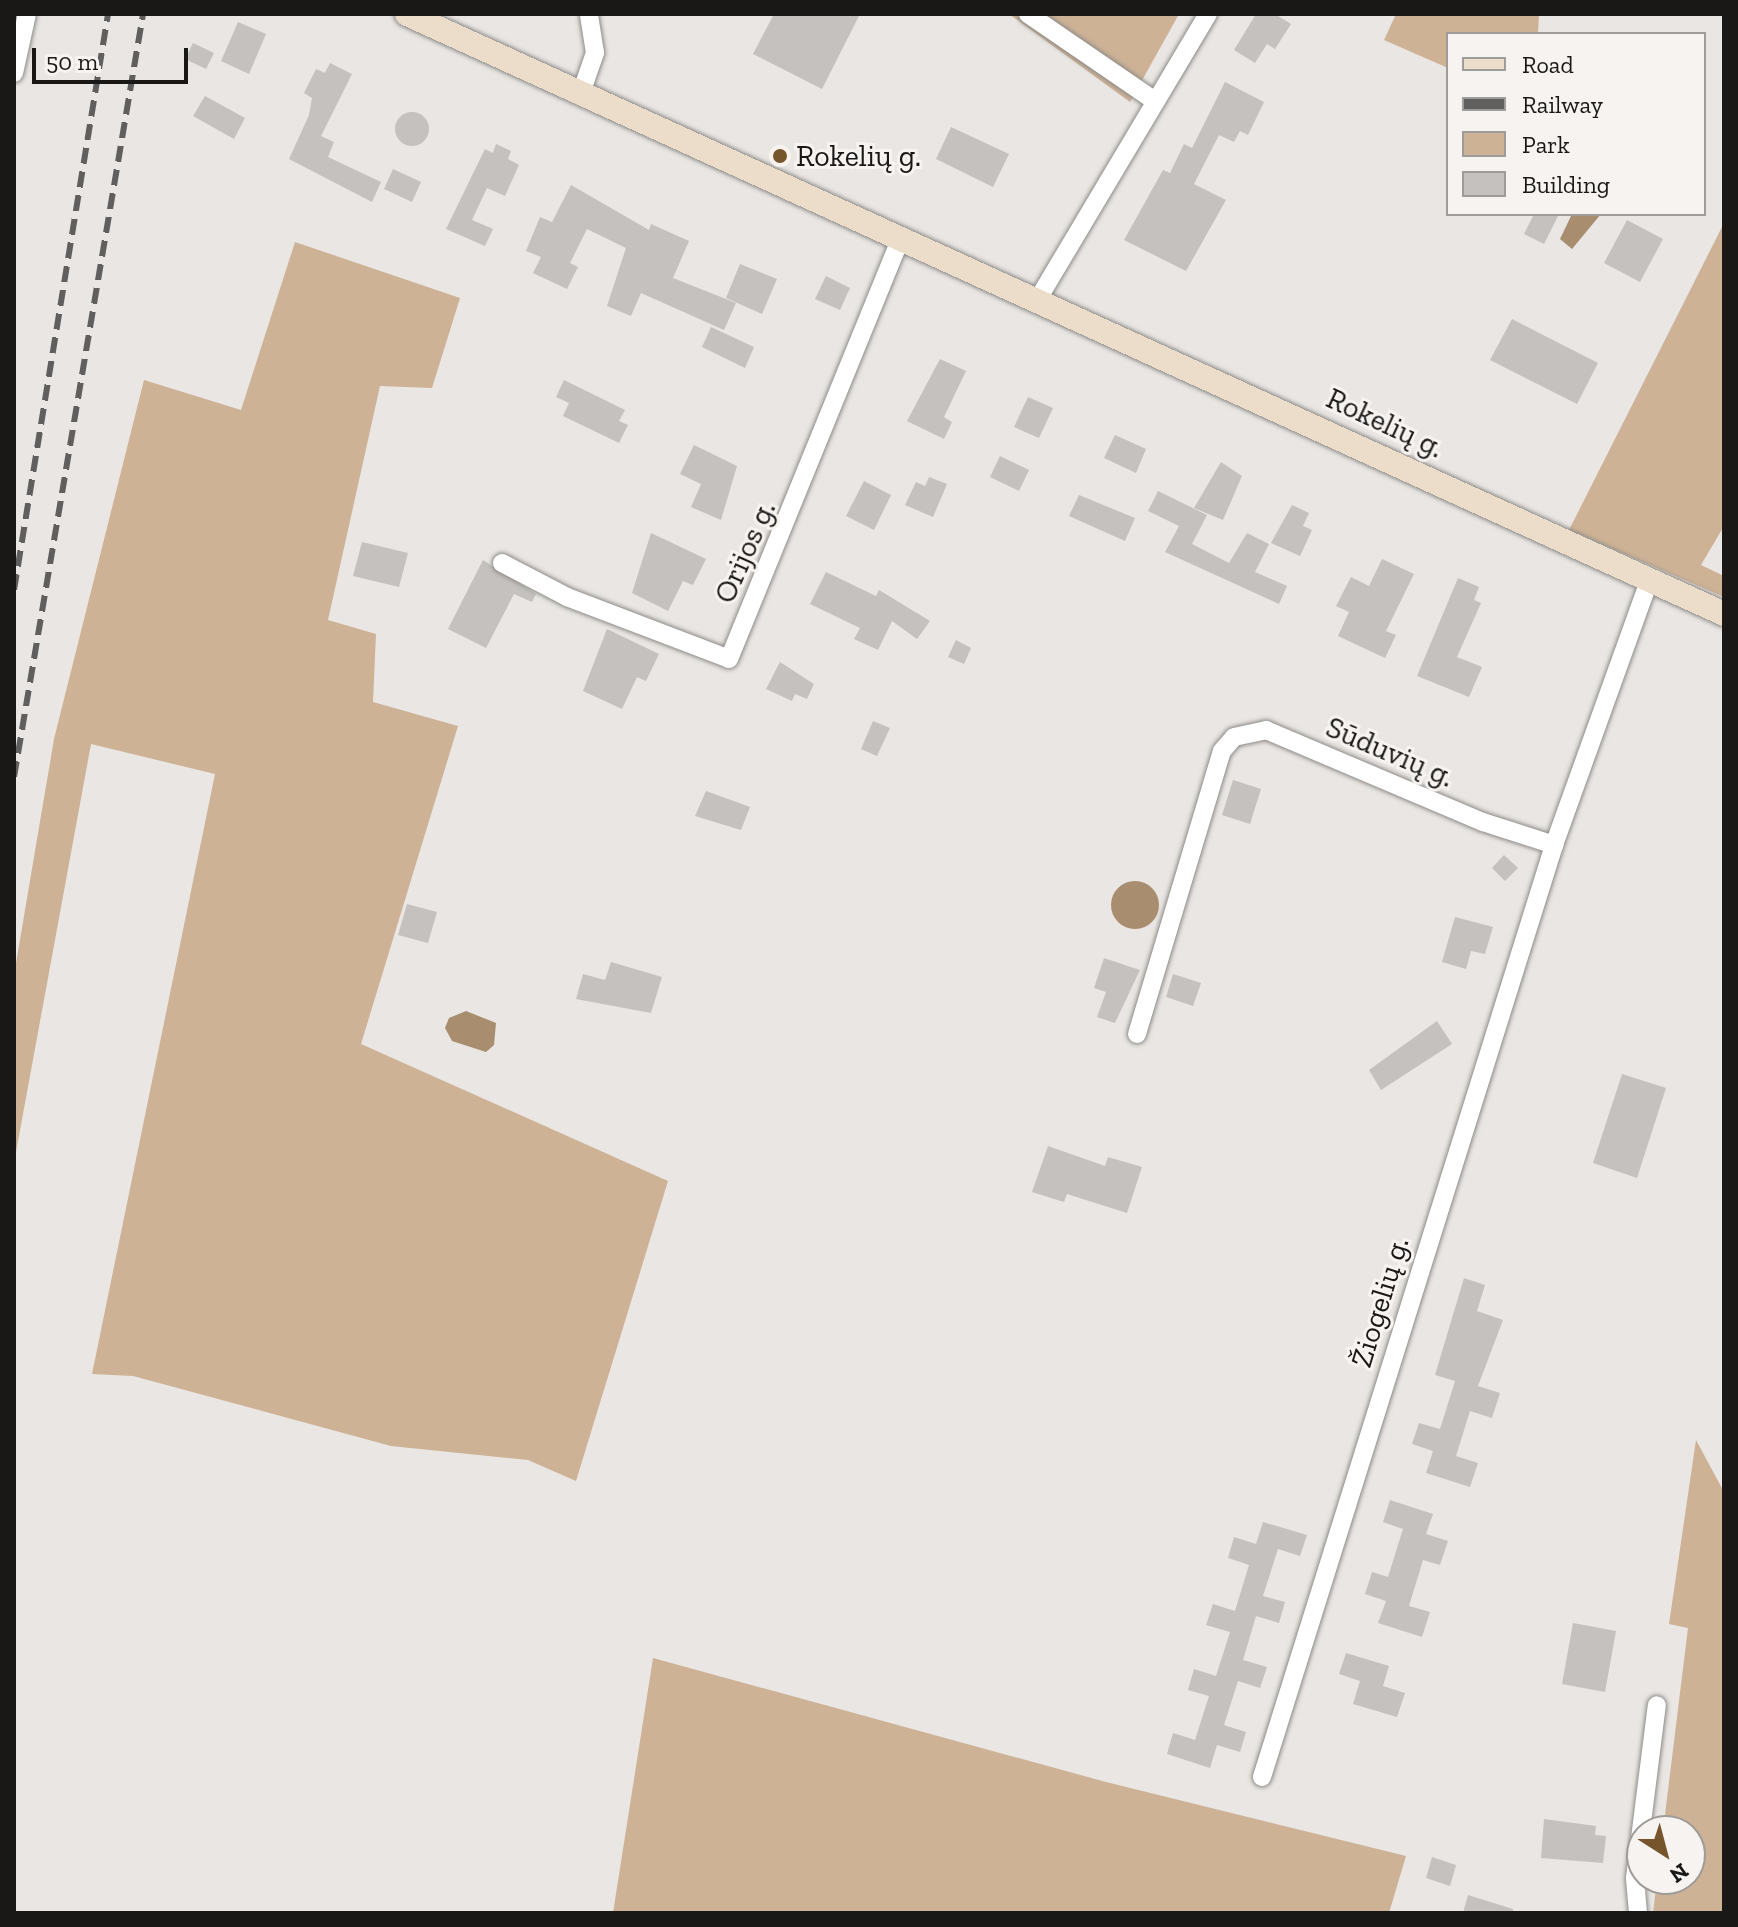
<!DOCTYPE html>
<meta charset="utf-8">
<style>
body{margin:0}
#map{position:relative;width:1738px;height:1927px;overflow:hidden;background:#e9e6e3;font-family:"Zilla Slab",serif}
div>[style]{position:absolute}
.green>*{inset:0;background:#cdb296}
.water>*{inset:0;background:#a88d6f}
.round{border-radius:50%}
.building>*{inset:0;background:#c4c1be}
.roads{filter:drop-shadow(0 0 2px #8d8b88) drop-shadow(0 0 2px #8d8b88)}
.minor>*{height:18px;margin:-9px;padding:0 9px;transform-origin:9px;border-radius:9px;background:#fff}
.secondary>*{height:24px;margin:-12px;padding:0 12px;transform-origin:12px;border-radius:12px;background:#ecdcca}
.rail>*{height:6px;margin-top:-3px;transform-origin:0;background:repeating-linear-gradient(90deg,#605f5d 0 16px,transparent 0 24px)}
.dots>*{width:22px;height:22px;translate:-50% -50%;box-sizing:border-box;border:4px solid #f6f3f0;border-radius:50%}
span{translate:-50% -50%;white-space:nowrap;text-align:center;line-height:1.15;-webkit-text-stroke:6px #f6f3f0;paint-order:stroke}
.poi-label{font-size:30px;color:#191817}
.left{translate:0 -50%;text-align:left}
.street-label{font-size:30px;color:#191817}
.frame{position:absolute;inset:0;border:16px solid #191817;pointer-events:none}
.legend{position:absolute;left:1446px;top:32px;width:260px;height:184px;box-sizing:border-box;background:#f6f3f0;border:2px solid #9e9b99;margin:0;padding:10px 14px;list-style:none;font-size:24px;color:#191817}
.legend li{display:flex;align-items:center;gap:16px;height:40px}
.legend b{width:40px;border:2px solid #9e9b99}
.north{position:absolute;left:1626px;top:1815px;width:80px;height:80px;box-sizing:border-box;background:#f6f3f0;border:2px solid #9e9b99;border-radius:50%;rotate:144deg;font-size:22px;font-weight:700;line-height:32px;text-align:center;color:#191817}
.north::after{content:'';display:block;margin:auto;width:28px;height:36px;background:#76542c;clip-path:polygon(50% 0,100% 100%,50% 72%,0 100%)}
.scale{position:absolute;left:32px;top:48px;width:156px;height:36px;box-sizing:border-box;border:4px solid #191817;border-top:0;padding-left:10px;font-size:24px;line-height:28px;white-space:nowrap;color:#191817;-webkit-text-stroke:6px #f6f3f0;paint-order:stroke}
</style>
<div id="map">
<div class="green">
<i style="clip-path:polygon(1009px 14px,1179px 14px,1130px 102px)"></i>
<i style="clip-path:polygon(1396px 14px,1539px 14px,1538px 34px,1448px 34px,1448px 68px,1384px 40px)"></i>
<i style="clip-path:polygon(1724px 223px,1724px 526px,1701px 565px,1724px 576px,1724px 597px,1569px 530px)"></i>
<i style="clip-path:polygon(295px 242px,460px 298px,432px 388px,380px 386px,328px 620px,376px 634px,373px 702px,458px 726px,361px 1044px,668px 1181px,576px 1481px,528px 1460px,391px 1446px,133px 1376px,92px 1374px,215px 774px,91px 744px,14px 1163px,14px 975px,54px 739px,144px 380px,241px 410px)"></i>
<i style="clip-path:polygon(1696px 1440px,1724px 1492px,1724px 1913px,1653px 1913px,1657px 1879px,1690px 1879px,1690px 1831px,1663px 1831px,1688px 1628px,1669px 1624px)"></i>
<i style="clip-path:polygon(653px 1658px,1106px 1782px,1406px 1856px,1389px 1913px,613px 1913px)"></i>
</div>
<div class="water">
<i style="clip-path:polygon(1572px 214px,1601px 214px,1572px 249px,1560px 239px)"></i>
<i class="round" style="left:1111px;top:881px;width:48px;height:48px"></i>
<i style="clip-path:polygon(466px 1011px,496px 1023px,494px 1045px,486px 1052px,452px 1041px,445px 1028px,449px 1018px)"></i>
</div>
<div class="building">
<i style="clip-path:polygon(774px 14px,860px 14px,822px 89px,753px 54px)"></i>
<i style="clip-path:polygon(1256px 14px,1275px 14px,1291px 24px,1275px 49px,1267px 44px,1255px 63px,1234px 50px)"></i>
<i style="clip-path:polygon(238px 22px,266px 34px,249px 74px,221px 61px)"></i>
<i style="clip-path:polygon(193px 43px,214px 53px,206px 69px,185px 59px)"></i>
<i style="clip-path:polygon(330px 63px,352px 74px,321px 136px,334px 142px,328px 157px,381px 182px,372px 202px,289px 159px,309px 115px,312px 98px,304px 93px,316px 69px,325px 73px)"></i>
<i style="clip-path:polygon(1225px 82px,1264px 102px,1248px 135px,1240px 131px,1234px 142px,1219px 135px,1194px 184px,1226px 200px,1186px 271px,1124px 240px,1163px 170px,1170px 173px,1184px 144px,1192px 148px)"></i>
<i style="clip-path:polygon(205px 96px,245px 118px,234px 139px,193px 116px)"></i>
<i class="round" style="left:395px;top:112px;width:34px;height:34px"></i>
<i style="clip-path:polygon(951px 127px,1009px 154px,993px 187px,936px 159px)"></i>
<i style="clip-path:polygon(496px 144px,511px 151px,508px 159px,519px 165px,505px 196px,487px 188px,472px 220px,493px 229px,485px 246px,446px 229px,485px 149px,493px 153px)"></i>
<i style="clip-path:polygon(393px 169px,421px 182px,412px 202px,384px 189px)"></i>
<i style="clip-path:polygon(571px 185px,649px 230px,651px 224px,689px 241px,673px 278px,736px 303px,724px 330px,641px 293px,631px 316px,607px 306px,626px 248px,587px 229px,570px 263px,578px 267px,567px 289px,533px 273px,541px 257px,526px 251px,540px 217px,552px 222px)"></i>
<i style="clip-path:polygon(1534px 214px,1559px 214px,1544px 244px,1524px 234px)"></i>
<i style="clip-path:polygon(1627px 220px,1663px 239px,1640px 282px,1604px 263px)"></i>
<i style="clip-path:polygon(740px 264px,777px 279px,762px 314px,726px 298px)"></i>
<i style="clip-path:polygon(826px 276px,850px 288px,840px 310px,815px 299px)"></i>
<i style="clip-path:polygon(1512px 319px,1598px 363px,1577px 404px,1490px 360px)"></i>
<i style="clip-path:polygon(711px 327px,754px 347px,745px 368px,702px 347px)"></i>
<i style="clip-path:polygon(940px 359px,966px 371px,944px 417px,952px 422px,944px 439px,907px 421px)"></i>
<i style="clip-path:polygon(564px 380px,625px 410px,619px 421px,628px 425px,619px 443px,563px 416px,569px 403px,556px 397px)"></i>
<i style="clip-path:polygon(1028px 397px,1053px 408px,1039px 438px,1014px 427px)"></i>
<i style="clip-path:polygon(1115px 435px,1146px 449px,1136px 473px,1104px 458px)"></i>
<i style="clip-path:polygon(694px 445px,737px 466px,721px 520px,691px 507px,701px 484px,680px 474px)"></i>
<i style="clip-path:polygon(1000px 456px,1029px 470px,1019px 491px,990px 477px)"></i>
<i style="clip-path:polygon(1221px 462px,1242px 476px,1223px 520px,1194px 508px)"></i>
<i style="clip-path:polygon(929px 477px,947px 484px,933px 517px,905px 505px,916px 482px,925px 486px)"></i>
<i style="clip-path:polygon(864px 481px,891px 495px,874px 530px,846px 516px)"></i>
<i style="clip-path:polygon(1158px 491px,1207px 515px,1192px 544px,1229px 563px,1247px 533px,1269px 544px,1255px 572px,1287px 586px,1279px 604px,1165px 552px,1179px 526px,1148px 511px)"></i>
<i style="clip-path:polygon(1079px 495px,1135px 518px,1125px 541px,1069px 516px)"></i>
<i style="clip-path:polygon(1292px 505px,1309px 513px,1303px 526px,1312px 530px,1300px 556px,1271px 543px)"></i>
<i style="clip-path:polygon(651px 533px,706px 559px,693px 585px,683px 581px,668px 611px,632px 593px)"></i>
<i style="clip-path:polygon(362px 542px,408px 553px,399px 587px,353px 576px)"></i>
<i style="clip-path:polygon(1382px 559px,1414px 574px,1386px 631px,1396px 635px,1385px 658px,1338px 636px,1349px 612px,1336px 606px,1351px 577px,1369px 586px)"></i>
<i style="clip-path:polygon(483px 560px,536px 594px,532px 602px,514px 594px,486px 648px,448px 629px)"></i>
<i style="clip-path:polygon(826px 572px,876px 596px,879px 590px,930px 621px,917px 639px,892px 621px,878px 650px,854px 639px,860px 628px,810px 604px)"></i>
<i style="clip-path:polygon(1458px 578px,1479px 587px,1474px 600px,1481px 603px,1457px 657px,1482px 667px,1469px 697px,1417px 676px)"></i>
<i style="clip-path:polygon(607px 629px,659px 654px,646px 681px,637px 677px,622px 709px,583px 691px)"></i>
<i style="clip-path:polygon(956px 640px,971px 648px,964px 664px,948px 657px)"></i>
<i style="clip-path:polygon(780px 662px,814px 684px,807px 699px,795px 694px,792px 701px,766px 689px)"></i>
<i style="clip-path:polygon(873px 721px,890px 728px,877px 756px,861px 749px)"></i>
<i style="clip-path:polygon(1233px 780px,1261px 789px,1250px 824px,1222px 815px)"></i>
<i style="clip-path:polygon(706px 791px,750px 807px,741px 830px,695px 816px)"></i>
<i style="clip-path:polygon(1504px 855px,1518px 868px,1505px 881px,1492px 868px)"></i>
<i style="clip-path:polygon(407px 904px,437px 912px,428px 943px,398px 935px)"></i>
<i style="clip-path:polygon(1455px 917px,1493px 927px,1485px 954px,1471px 951px,1466px 969px,1442px 962px)"></i>
<i style="clip-path:polygon(1104px 958px,1140px 970px,1115px 1023px,1097px 1017px,1106px 992px,1094px 988px)"></i>
<i style="clip-path:polygon(611px 962px,662px 977px,651px 1013px,576px 999px,583px 974px,605px 980px)"></i>
<i style="clip-path:polygon(1173px 974px,1201px 983px,1193px 1006px,1166px 997px)"></i>
<i style="clip-path:polygon(1437px 1021px,1452px 1044px,1381px 1090px,1369px 1070px)"></i>
<i style="clip-path:polygon(1622px 1074px,1666px 1088px,1637px 1178px,1593px 1163px)"></i>
<i style="clip-path:polygon(1048px 1146px,1105px 1166px,1108px 1157px,1142px 1167px,1127px 1213px,1067px 1194px,1064px 1202px,1032px 1192px)"></i>
<i style="clip-path:polygon(1464px 1278px,1485px 1285px,1477px 1311px,1503px 1320px,1478px 1386px,1500px 1393px,1492px 1418px,1470px 1411px,1456px 1456px,1478px 1463px,1470px 1487px,1426px 1473px,1433px 1451px,1412px 1444px,1419px 1423px,1440px 1429px,1455px 1381px,1435px 1375px)"></i>
<i style="clip-path:polygon(1390px 1500px,1433px 1514px,1426px 1534px,1448px 1541px,1440px 1565px,1423px 1560px,1409px 1606px,1430px 1612px,1422px 1637px,1378px 1623px,1386px 1601px,1365px 1594px,1372px 1572px,1388px 1577px,1403px 1529px,1383px 1522px)"></i>
<i style="clip-path:polygon(1263px 1522px,1307px 1535px,1300px 1556px,1278px 1549px,1263px 1596px,1285px 1602px,1279px 1623px,1256px 1616px,1243px 1660px,1267px 1667px,1260px 1688px,1238px 1681px,1224px 1725px,1246px 1732px,1240px 1752px,1217px 1745px,1210px 1768px,1167px 1754px,1173px 1733px,1195px 1740px,1209px 1696px,1188px 1690px,1194px 1669px,1216px 1676px,1230px 1632px,1206px 1625px,1213px 1604px,1235px 1611px,1249px 1565px,1228px 1558px,1234px 1537px,1256px 1544px)"></i>
<i style="clip-path:polygon(1573px 1623px,1616px 1631px,1605px 1692px,1562px 1684px)"></i>
<i style="clip-path:polygon(1346px 1653px,1389px 1666px,1383px 1686px,1405px 1693px,1397px 1717px,1353px 1704px,1360px 1681px,1339px 1674px)"></i>
<i style="clip-path:polygon(1544px 1819px,1596px 1826px,1595px 1835px,1606px 1836px,1603px 1863px,1541px 1858px)"></i>
<i style="clip-path:polygon(1432px 1857px,1456px 1865px,1450px 1886px,1426px 1878px)"></i>
<i style="clip-path:polygon(1468px 1895px,1513px 1909px,1513px 1913px,1463px 1913px)"></i>
</div>
<div class="roads">
<div class="minor">
<i style="left:1028px;top:14px;width:150px;rotate:34.4deg"></i>
<i style="left:14px;top:73px;width:60px;rotate:-77.6deg"></i>
<i style="left:580px;top:96px;width:46px;rotate:-70.8deg"></i>
<i style="left:595px;top:53px;width:39px;rotate:-99deg"></i>
<i style="left:1038px;top:299px;width:332px;rotate:-59.2deg"></i>
<i style="left:502px;top:563px;width:73px;rotate:27.6deg"></i>
<i style="left:567px;top:597px;width:173px;rotate:20.9deg"></i>
<i style="left:729px;top:659px;width:455px;rotate:-67.8deg"></i>
<i style="left:1137px;top:1034px;width:295px;rotate:-73.3deg"></i>
<i style="left:1222px;top:751px;width:18px;rotate:-49deg"></i>
<i style="left:1234px;top:737px;width:33px;rotate:-12deg"></i>
<i style="left:1266px;top:730px;width:236px;rotate:23deg"></i>
<i style="left:1483px;top:822px;width:75px;rotate:17.9deg"></i>
<i style="left:1262px;top:1777px;width:977px;rotate:-72.6deg"></i>
<i style="left:1554px;top:845px;width:283px;rotate:-70.2deg"></i>
<i style="left:1638px;top:1913px;width:35px;rotate:-95deg"></i>
<i style="left:1635px;top:1878px;width:174px;rotate:-82.8deg"></i>
</div>
<div class="secondary">
<i style="left:407px;top:14px;width:1447px;rotate:24.49deg"></i>
</div>
</div>
<div class="rail">
<i style="left:14px;top:590px;width:584px;rotate:-80.73deg"></i>
<i style="left:14px;top:777px;width:774px;rotate:-80.4deg"></i>
</div>
<div class="dots">
<i style="left:780px;top:156px;background:#76542c"></i>
</div>
<div class="poi-label">
<span class="left" style="left:796px;top:156px">Rokelių g.</span>
</div>
<div class="street-label">
<span style="left:1385px;top:423px;rotate:25deg">Rokelių g.</span>
<span style="left:745px;top:552px;rotate:-66deg">Orijos g.</span>
<span style="left:1390px;top:752px;rotate:23deg">Sūduvių g.</span>
<span style="left:1380px;top:1302px;rotate:-73deg">Žiogelių g.</span>
</div>
<div class="frame"></div>
<ul class="legend">
<li><b style="height:10px;background:#ecdcca"></b>Road</li>
<li><b style="height:10px;background:#605f5d"></b>Railway</li>
<li><b style="height:22px;background:#cdb296"></b>Park</li>
<li><b style="height:22px;background:#c4c1be"></b>Building</li>
</ul>
<div class="north">N</div>
<div class="scale">50 m</div>
</div>
